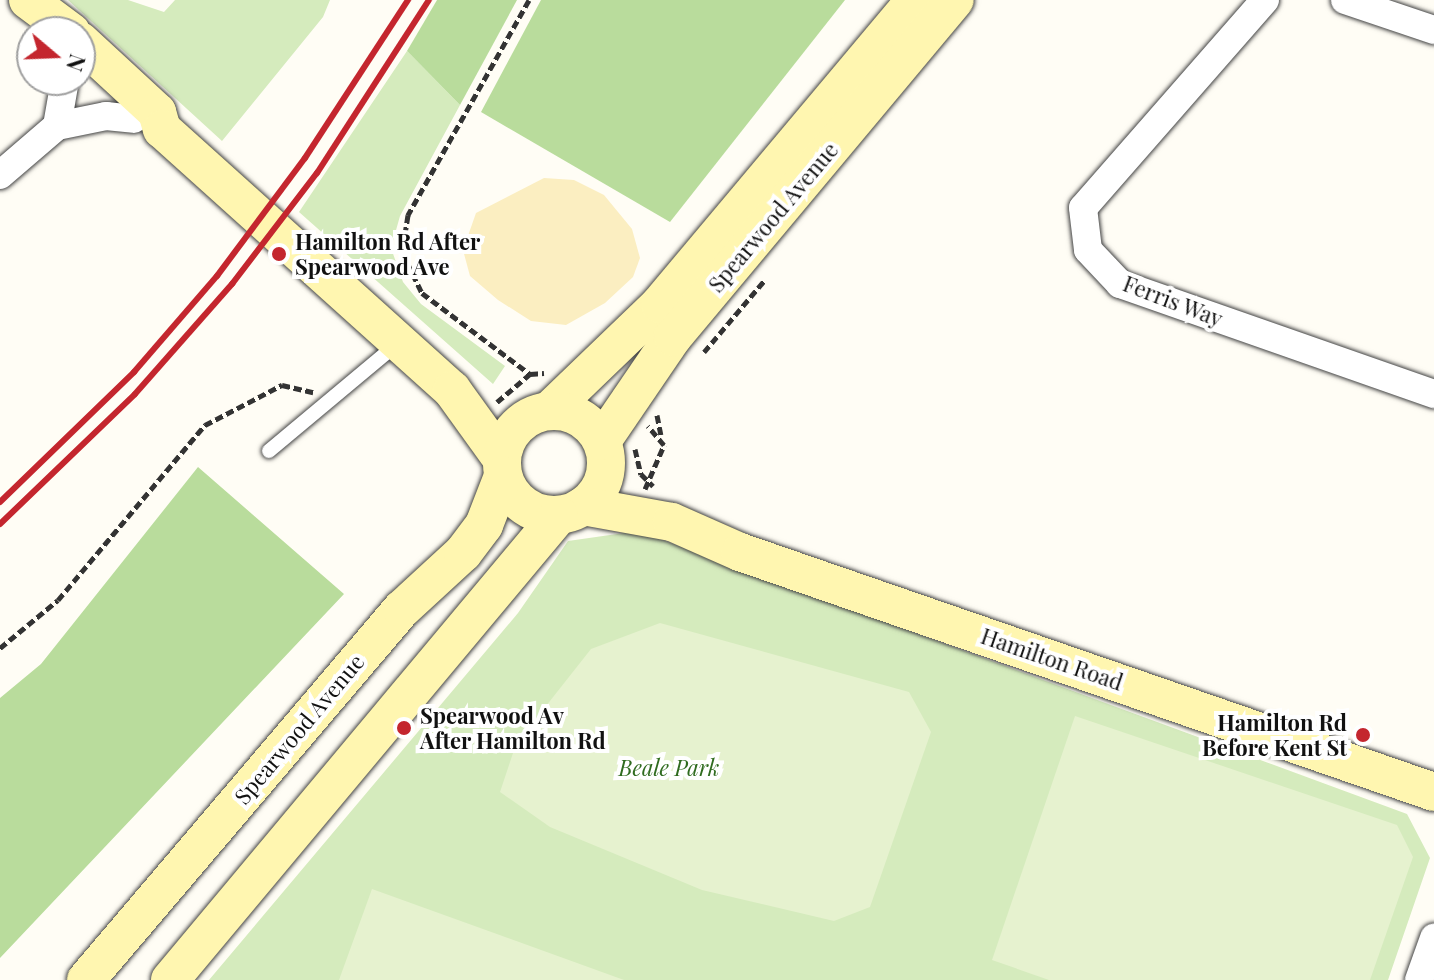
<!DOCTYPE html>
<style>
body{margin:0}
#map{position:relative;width:1434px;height:980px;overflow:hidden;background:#fffdf5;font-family:"Playfair Display",serif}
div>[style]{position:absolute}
.green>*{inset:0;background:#d5ebbd}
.forest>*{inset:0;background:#b9dc9c}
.sand>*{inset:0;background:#fbeec1}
.pitch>*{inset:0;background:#e6f2cf}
.path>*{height:5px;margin-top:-2.5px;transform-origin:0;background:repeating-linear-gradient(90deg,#333 0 8px,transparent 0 12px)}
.roads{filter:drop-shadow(0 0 2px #444) drop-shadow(0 0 2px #444)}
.service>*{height:14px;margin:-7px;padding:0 7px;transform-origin:7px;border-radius:7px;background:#fff}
.minor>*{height:28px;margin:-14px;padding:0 14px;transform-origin:14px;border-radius:14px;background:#fff}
.secondary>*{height:38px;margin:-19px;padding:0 19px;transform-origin:19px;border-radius:19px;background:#fff6b0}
.secondary>.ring{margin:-19px;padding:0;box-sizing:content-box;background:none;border:38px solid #fff6b0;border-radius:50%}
.rail>*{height:6px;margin:-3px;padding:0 3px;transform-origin:3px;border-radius:3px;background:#c4262e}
.dots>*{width:22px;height:22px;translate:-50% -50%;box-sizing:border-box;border:4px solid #fff;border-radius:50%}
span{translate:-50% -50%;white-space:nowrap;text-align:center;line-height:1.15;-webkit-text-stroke:8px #fff;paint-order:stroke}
.street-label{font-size:22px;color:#111}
.poi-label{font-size:22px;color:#111;font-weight:700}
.left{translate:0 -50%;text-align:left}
.right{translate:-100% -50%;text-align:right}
.park-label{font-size:22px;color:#2f6b1f;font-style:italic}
.north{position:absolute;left:16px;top:16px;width:80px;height:80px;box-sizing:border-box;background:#fff;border:2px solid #a0a0a0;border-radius:50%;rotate:109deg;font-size:22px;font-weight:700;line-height:32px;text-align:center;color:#111}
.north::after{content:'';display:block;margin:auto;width:28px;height:36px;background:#c4262e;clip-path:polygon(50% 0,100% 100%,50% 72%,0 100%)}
</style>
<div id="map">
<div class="green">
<i style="clip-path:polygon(68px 0,128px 0,164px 12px,175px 0,330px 0,323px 17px,222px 141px)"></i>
<i style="clip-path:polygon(407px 51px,460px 105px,400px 216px,391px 248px,403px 282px,421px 304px,505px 366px,493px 384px,299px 212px)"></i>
<i style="clip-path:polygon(638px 531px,1407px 814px,1430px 858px,1388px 980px,209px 980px,518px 613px,568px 541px)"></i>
</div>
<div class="forest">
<i style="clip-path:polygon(437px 0,517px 0,460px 105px,407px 51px)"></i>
<i style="clip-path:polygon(541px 0,845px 0,670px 222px,481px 112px)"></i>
<i style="clip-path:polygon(198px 467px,344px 594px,0 958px,0 698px,41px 664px)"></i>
</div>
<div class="sand">
<i style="clip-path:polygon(544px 178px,574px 180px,604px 195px,632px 229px,640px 258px,633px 277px,605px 303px,566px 325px,531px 321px,498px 300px,470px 276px,463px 250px,476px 213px)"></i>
</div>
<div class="pitch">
<i style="clip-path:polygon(660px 623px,909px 692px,931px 732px,870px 907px,834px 921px,702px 890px,550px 827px,500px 792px,516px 744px,591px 649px)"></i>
<i style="clip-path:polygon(1075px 716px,1397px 825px,1413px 857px,1370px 980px,1049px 980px,992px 960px)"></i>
<i style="clip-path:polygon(372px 889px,624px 980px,339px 980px)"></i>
</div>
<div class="path">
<i style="left:529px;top:0;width:247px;rotate:119.4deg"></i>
<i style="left:408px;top:215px;width:37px;rotate:99deg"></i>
<i style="left:402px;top:252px;width:46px;rotate:64deg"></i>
<i style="left:422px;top:293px;width:135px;rotate:36.9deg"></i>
<i style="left:704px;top:352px;width:93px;rotate:-49.8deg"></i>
<i style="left:497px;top:402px;width:43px;rotate:-40.3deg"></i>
<i style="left:530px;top:374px;width:14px;rotate:-4deg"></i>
<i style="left:657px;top:415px;width:20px;rotate:79deg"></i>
<i style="left:635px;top:449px;width:26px;rotate:77deg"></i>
<i style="left:641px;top:474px;width:17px;rotate:45deg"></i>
<i style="left:645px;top:489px;width:48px;rotate:-66.6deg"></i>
<i style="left:664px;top:445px;width:25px;rotate:-130deg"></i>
<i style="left:0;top:648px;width:75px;rotate:-39.6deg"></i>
<i style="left:58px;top:600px;width:229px;rotate:-50deg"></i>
<i style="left:205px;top:425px;width:87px;rotate:-27.5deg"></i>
<i style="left:282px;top:385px;width:32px;rotate:13deg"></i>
</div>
<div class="roads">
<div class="service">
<i style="left:269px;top:451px;width:167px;rotate:-39.9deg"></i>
</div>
<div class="minor">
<i style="left:1265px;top:0;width:276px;rotate:131.2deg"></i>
<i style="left:1083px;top:208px;width:42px;rotate:83.2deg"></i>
<i style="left:1088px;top:250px;width:47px;rotate:46.7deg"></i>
<i style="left:1120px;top:284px;width:333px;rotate:19.3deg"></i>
<i style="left:1345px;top:0;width:94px;rotate:18.6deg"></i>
<i style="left:57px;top:126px;width:47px;rotate:-80.1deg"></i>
<i style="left:0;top:175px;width:75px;rotate:-40.7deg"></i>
<i style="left:57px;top:126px;width:50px;rotate:-11.5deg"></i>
<i style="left:106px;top:116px;width:28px;rotate:6deg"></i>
<i style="left:1419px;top:980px;width:45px;rotate:-70.3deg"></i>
</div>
<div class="secondary">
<i style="left:28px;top:0;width:54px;rotate:36.7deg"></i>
<i style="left:80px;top:41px;width:105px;rotate:42.7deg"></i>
<i style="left:157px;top:112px;width:18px;rotate:74deg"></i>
<i style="left:162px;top:129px;width:390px;rotate:42deg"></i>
<i style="left:452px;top:390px;width:84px;rotate:54.2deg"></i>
<i style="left:550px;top:410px;width:153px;rotate:-43.9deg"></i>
<i style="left:660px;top:304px;width:397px;rotate:-50deg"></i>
<i class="ring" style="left:502px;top:411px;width:66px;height:66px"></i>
<i style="left:602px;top:441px;width:126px;rotate:-55.7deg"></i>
<i style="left:673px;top:337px;width:439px;rotate:-50.1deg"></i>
<i style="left:583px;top:506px;width:90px;rotate:10.2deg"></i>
<i style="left:672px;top:522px;width:74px;rotate:23.8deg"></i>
<i style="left:740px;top:552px;width:734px;rotate:19.08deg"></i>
<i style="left:86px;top:980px;width:487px;rotate:-49.6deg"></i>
<i style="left:402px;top:609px;width:83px;rotate:-42.6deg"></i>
<i style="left:463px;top:553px;width:35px;rotate:-53deg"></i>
<i style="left:484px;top:525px;width:53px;rotate:-68.8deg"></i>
<i style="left:170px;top:980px;width:606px;rotate:-50.09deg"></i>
</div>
</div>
<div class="rail">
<i style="left:0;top:502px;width:187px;rotate:-44.1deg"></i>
<i style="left:134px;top:372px;width:127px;rotate:-49.2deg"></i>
<i style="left:217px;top:276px;width:147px;rotate:-53.3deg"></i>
<i style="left:305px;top:158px;width:189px;rotate:-56.9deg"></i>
<i style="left:0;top:524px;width:187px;rotate:-43.9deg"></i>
<i style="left:135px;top:394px;width:147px;rotate:-48.6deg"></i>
<i style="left:232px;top:284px;width:140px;rotate:-52.6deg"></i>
<i style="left:317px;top:173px;width:206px;rotate:-57.1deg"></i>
</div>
<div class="dots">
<i style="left:279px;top:254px;background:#c4262e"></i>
<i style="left:404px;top:728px;background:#c4262e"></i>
<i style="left:1363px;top:735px;background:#c4262e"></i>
</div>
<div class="street-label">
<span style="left:773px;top:217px;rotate:-50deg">Spearwood Avenue</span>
<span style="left:1173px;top:301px;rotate:21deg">Ferris Way</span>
<span style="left:1052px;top:659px;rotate:19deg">Hamilton Road</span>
<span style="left:299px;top:729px;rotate:-50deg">Spearwood Avenue</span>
</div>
<div class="poi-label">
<span class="left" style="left:295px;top:254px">Hamilton Rd After<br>Spearwood Ave</span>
<span class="left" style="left:420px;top:728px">Spearwood Av<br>After Hamilton Rd</span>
<span class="right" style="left:1347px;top:735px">Hamilton Rd<br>Before Kent St</span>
</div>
<div class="park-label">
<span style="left:669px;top:768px">Beale Park</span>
</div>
<div class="north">N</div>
</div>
